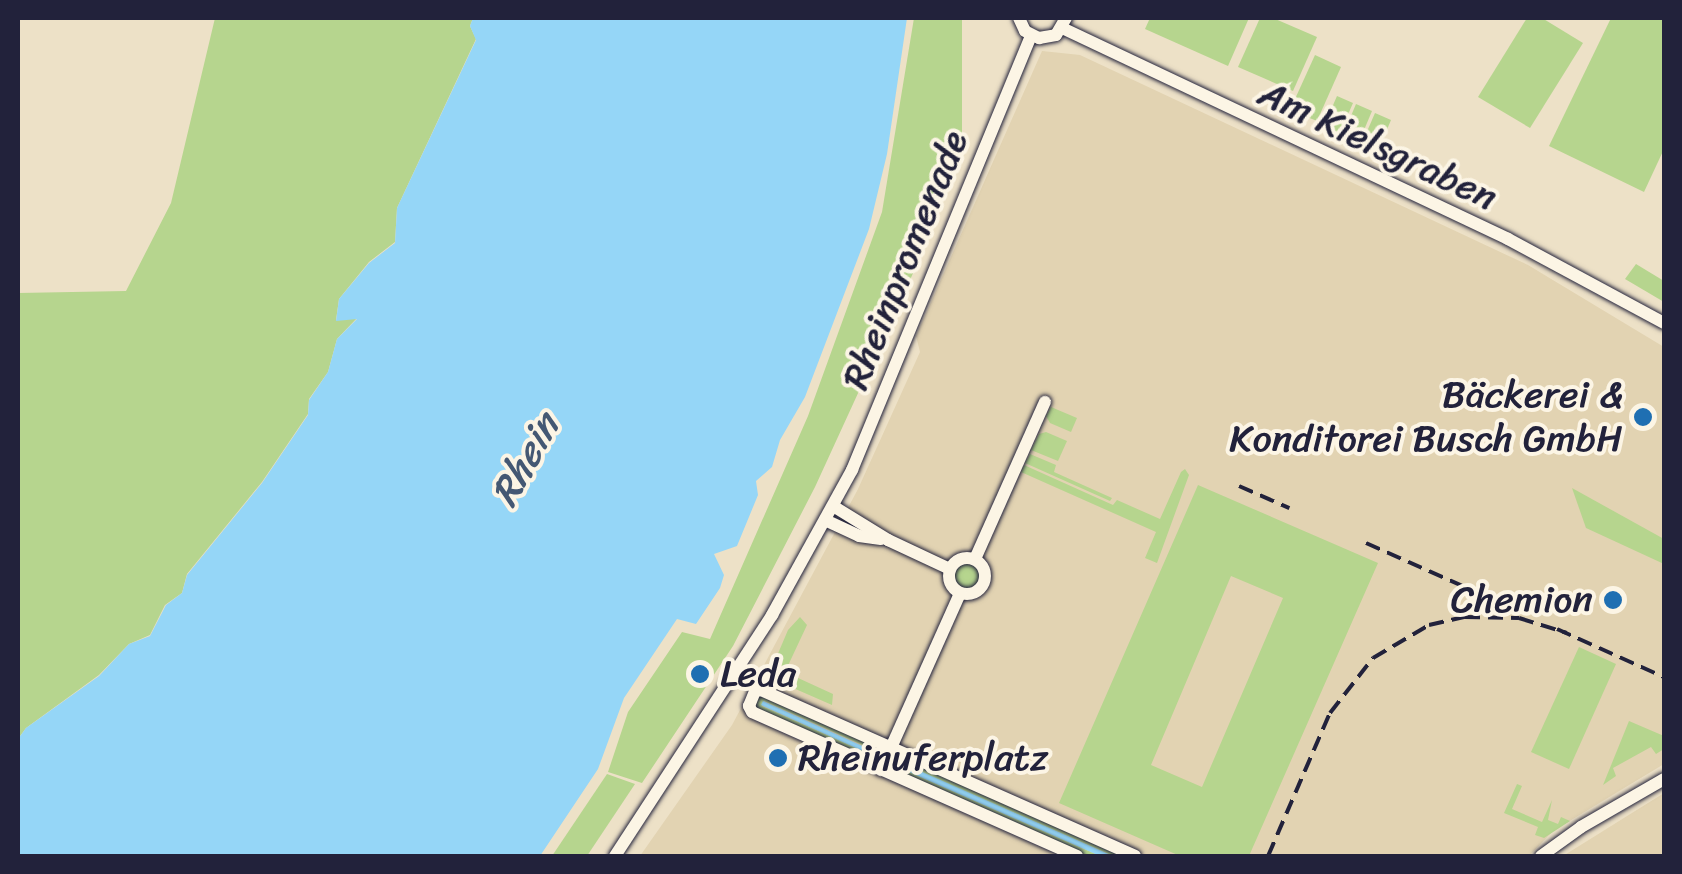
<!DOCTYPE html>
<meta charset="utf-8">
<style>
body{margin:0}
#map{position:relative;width:1682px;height:874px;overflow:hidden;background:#ede1c7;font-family:Sriracha,sans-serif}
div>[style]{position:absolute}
.built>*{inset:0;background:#e2d3b2}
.green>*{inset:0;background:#b6d58e}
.round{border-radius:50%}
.water>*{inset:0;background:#95d6f7}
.roads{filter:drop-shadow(0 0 2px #22223b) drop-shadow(0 0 2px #22223b)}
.minor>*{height:12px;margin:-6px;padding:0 6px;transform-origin:6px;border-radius:6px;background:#fcf5e5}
.minor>.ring{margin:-6px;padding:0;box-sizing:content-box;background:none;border:12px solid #fcf5e5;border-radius:50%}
.rail>*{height:4px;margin-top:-2px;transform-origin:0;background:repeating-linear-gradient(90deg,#22223b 0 15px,transparent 0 23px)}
.dots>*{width:28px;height:28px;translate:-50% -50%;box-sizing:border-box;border:5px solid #fcf5e5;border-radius:50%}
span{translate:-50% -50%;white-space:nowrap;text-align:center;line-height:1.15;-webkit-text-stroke:8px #fcf5e5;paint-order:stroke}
.street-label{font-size:38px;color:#22223b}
.poi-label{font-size:38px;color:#22223b}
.right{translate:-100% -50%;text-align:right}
.left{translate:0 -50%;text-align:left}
.water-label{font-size:40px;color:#445873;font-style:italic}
.frame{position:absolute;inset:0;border:20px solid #22223b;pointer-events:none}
</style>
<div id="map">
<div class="built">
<i style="clip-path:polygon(1042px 51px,1080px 55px,1528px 265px,1664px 347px,1664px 764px,1553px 831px,1529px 856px,640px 856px,732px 725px,858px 489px,920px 352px,916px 336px)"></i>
<i style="clip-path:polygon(1664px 793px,1664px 856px,1563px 856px)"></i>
</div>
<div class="green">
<i style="clip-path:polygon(215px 18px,473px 18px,470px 26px,476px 39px,397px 208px,395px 242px,369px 262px,339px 299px,336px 320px,358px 317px,337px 339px,328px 372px,309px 399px,308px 414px,262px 482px,187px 574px,182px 593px,165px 605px,150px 635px,129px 644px,99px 675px,26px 728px,18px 739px,18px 293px,126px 291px,171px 203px)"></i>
<i style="clip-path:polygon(914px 18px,962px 18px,962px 139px,938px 199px,931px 234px,815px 487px,733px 646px,642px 783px,608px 772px,628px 712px,682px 632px,710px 639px,808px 416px,882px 212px)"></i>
<i style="clip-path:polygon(1150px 18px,1249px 18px,1228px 66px,1145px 29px)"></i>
<i style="clip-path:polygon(1260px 18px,1273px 18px,1317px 37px,1293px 91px,1238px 67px)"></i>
<i style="clip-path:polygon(1527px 18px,1542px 18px,1583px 43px,1530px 128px,1478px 97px)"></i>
<i style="clip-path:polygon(1611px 18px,1664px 19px,1664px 149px,1644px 192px,1549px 146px)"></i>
<i style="clip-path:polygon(1315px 55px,1341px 67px,1317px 121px,1290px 110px)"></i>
<i style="clip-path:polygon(1337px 96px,1353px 103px,1340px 133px,1324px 126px)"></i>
<i style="clip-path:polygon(1356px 104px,1372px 111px,1359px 142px,1343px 135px)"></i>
<i style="clip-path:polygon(1375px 113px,1391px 120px,1378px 151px,1362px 143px)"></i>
<i style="clip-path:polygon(1636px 264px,1664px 281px,1664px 302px,1625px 279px)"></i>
<i style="clip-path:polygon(1051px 407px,1077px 418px,1071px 432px,1050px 423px,1046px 416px)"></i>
<i style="clip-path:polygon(1046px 432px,1067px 441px,1058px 461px,1031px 450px,1039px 434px)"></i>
<i style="clip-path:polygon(1030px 454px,1056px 465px,1054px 472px,1112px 498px,1110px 501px,1025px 463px)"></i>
<i style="clip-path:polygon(1024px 465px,1113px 505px,1117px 500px,1160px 519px,1181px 472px,1185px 469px,1189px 475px,1157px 563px,1145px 558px,1156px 532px,1021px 472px)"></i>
<i style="clip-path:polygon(evenodd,1198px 485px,1378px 563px,1249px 856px,1180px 856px,1059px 803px,1198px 485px,1231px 576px,1283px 598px,1202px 787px,1151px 765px,1231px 576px)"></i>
<i style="clip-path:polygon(1572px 488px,1664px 539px,1664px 564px,1586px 528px)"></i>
<i class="round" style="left:955px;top:564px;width:24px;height:24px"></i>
<i style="clip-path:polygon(800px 617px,807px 625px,785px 672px,833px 694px,832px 705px,768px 677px,788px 630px)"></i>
<i style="clip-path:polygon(1579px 647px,1616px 664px,1569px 769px,1531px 752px)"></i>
<i style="clip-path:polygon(evenodd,760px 695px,876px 747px,871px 759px,755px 707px,760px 695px,764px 701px,869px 748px,868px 753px,762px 706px,764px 701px)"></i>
<i style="clip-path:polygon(1629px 721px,1664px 736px,1664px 749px,1656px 754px,1651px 747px,1613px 768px,1616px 776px,1603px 785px)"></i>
<i style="clip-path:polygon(898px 756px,1125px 856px,1113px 856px,902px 764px,901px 768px,1100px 856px,1088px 856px,894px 770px)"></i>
<i style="clip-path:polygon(607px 774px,635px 784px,587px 856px,552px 856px)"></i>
<i style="clip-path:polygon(1517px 784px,1522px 786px,1512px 809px,1542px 822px,1552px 800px,1548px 820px,1558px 824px,1561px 817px,1570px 821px,1544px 838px,1535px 835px,1538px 827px,1504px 813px)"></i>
</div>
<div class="water">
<i style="clip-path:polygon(473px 18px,907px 18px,887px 154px,869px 229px,805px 397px,780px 440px,772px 467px,756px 481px,758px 495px,737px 546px,714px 554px,724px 575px,720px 588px,696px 624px,677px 619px,624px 698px,598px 769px,540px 856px,18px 856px,18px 739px,26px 728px,99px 676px,129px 644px,150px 636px,166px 605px,182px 593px,187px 575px,262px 483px,308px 415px,309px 400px,328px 372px,337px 339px,357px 319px,336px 321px,339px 299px,369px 263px,395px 243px,397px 208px,476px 40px,470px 26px)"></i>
<i style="clip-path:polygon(763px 701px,869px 749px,867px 753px,761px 705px)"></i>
<i style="clip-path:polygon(902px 763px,1113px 856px,1100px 856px,900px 768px)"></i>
</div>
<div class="roads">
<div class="minor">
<i style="left:1019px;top:18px;width:14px;rotate:65deg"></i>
<i style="left:1025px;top:31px;width:16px;rotate:27deg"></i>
<i style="left:1039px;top:38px;width:17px;rotate:-10deg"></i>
<i style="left:1056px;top:35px;width:20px;rotate:-60deg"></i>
<i style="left:1062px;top:28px;width:493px;rotate:25.3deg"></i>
<i style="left:1508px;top:239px;width:177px;rotate:28.3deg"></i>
<i style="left:833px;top:506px;width:65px;rotate:31.7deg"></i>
<i style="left:888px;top:540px;width:68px;rotate:25.1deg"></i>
<i style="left:825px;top:520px;width:38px;rotate:25deg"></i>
<i style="left:859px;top:536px;width:22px;rotate:8deg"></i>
<i class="ring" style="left:949px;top:558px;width:24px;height:24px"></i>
<i style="left:975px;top:559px;width:172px;rotate:-66deg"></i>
<i style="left:881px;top:770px;width:194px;rotate:-65.9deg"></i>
<i style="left:615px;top:856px;width:288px;rotate:-56.9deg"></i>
<i style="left:772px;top:615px;width:166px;rotate:-61.1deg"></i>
<i style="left:852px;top:470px;width:470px;rotate:-67.6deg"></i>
<i style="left:1077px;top:856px;width:355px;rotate:-156.1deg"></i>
<i style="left:752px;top:712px;width:7px;rotate:-117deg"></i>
<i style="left:749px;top:706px;width:16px;rotate:-68deg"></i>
<i style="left:755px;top:691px;width:6px;rotate:-9deg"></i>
<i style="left:761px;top:690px;width:409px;rotate:23.9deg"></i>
<i style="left:1541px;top:856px;width:49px;rotate:-35.9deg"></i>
<i style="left:1581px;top:827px;width:96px;rotate:-30deg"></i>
</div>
</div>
<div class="rail">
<i style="left:1239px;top:486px;width:55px;rotate:23.7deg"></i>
<i style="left:1366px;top:543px;width:170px;rotate:24deg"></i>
<i style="left:1557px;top:629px;width:117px;rotate:24.2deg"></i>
<i style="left:1268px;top:856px;width:156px;rotate:-66.6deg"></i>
<i style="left:1330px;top:713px;width:70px;rotate:-52deg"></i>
<i style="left:1373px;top:658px;width:65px;rotate:-30.5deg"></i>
<i style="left:1429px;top:625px;width:37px;rotate:-13deg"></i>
<i style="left:1465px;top:617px;width:54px;rotate:1.1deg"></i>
<i style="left:1519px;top:618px;width:50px;rotate:17.4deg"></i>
</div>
<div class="dots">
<i style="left:1643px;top:417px;background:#1f6fb2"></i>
<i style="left:1613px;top:600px;background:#1f6fb2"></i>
<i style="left:700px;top:674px;background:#1f6fb2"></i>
<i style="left:778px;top:758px;background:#1f6fb2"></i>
</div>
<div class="street-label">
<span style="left:1378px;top:145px;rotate:25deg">Am Kielsgraben</span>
<span style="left:905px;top:260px;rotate:-68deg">Rheinpromenade</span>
</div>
<div class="poi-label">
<span class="right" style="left:1623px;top:417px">Bäckerei &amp;<br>Konditorei Busch GmbH</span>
<span class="right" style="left:1593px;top:600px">Chemion</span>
<span class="left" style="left:720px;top:674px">Leda</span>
<span class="left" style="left:798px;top:758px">Rheinuferplatz</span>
</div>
<div class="water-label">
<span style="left:525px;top:460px;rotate:-61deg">Rhein</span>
</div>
<div class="frame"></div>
</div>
